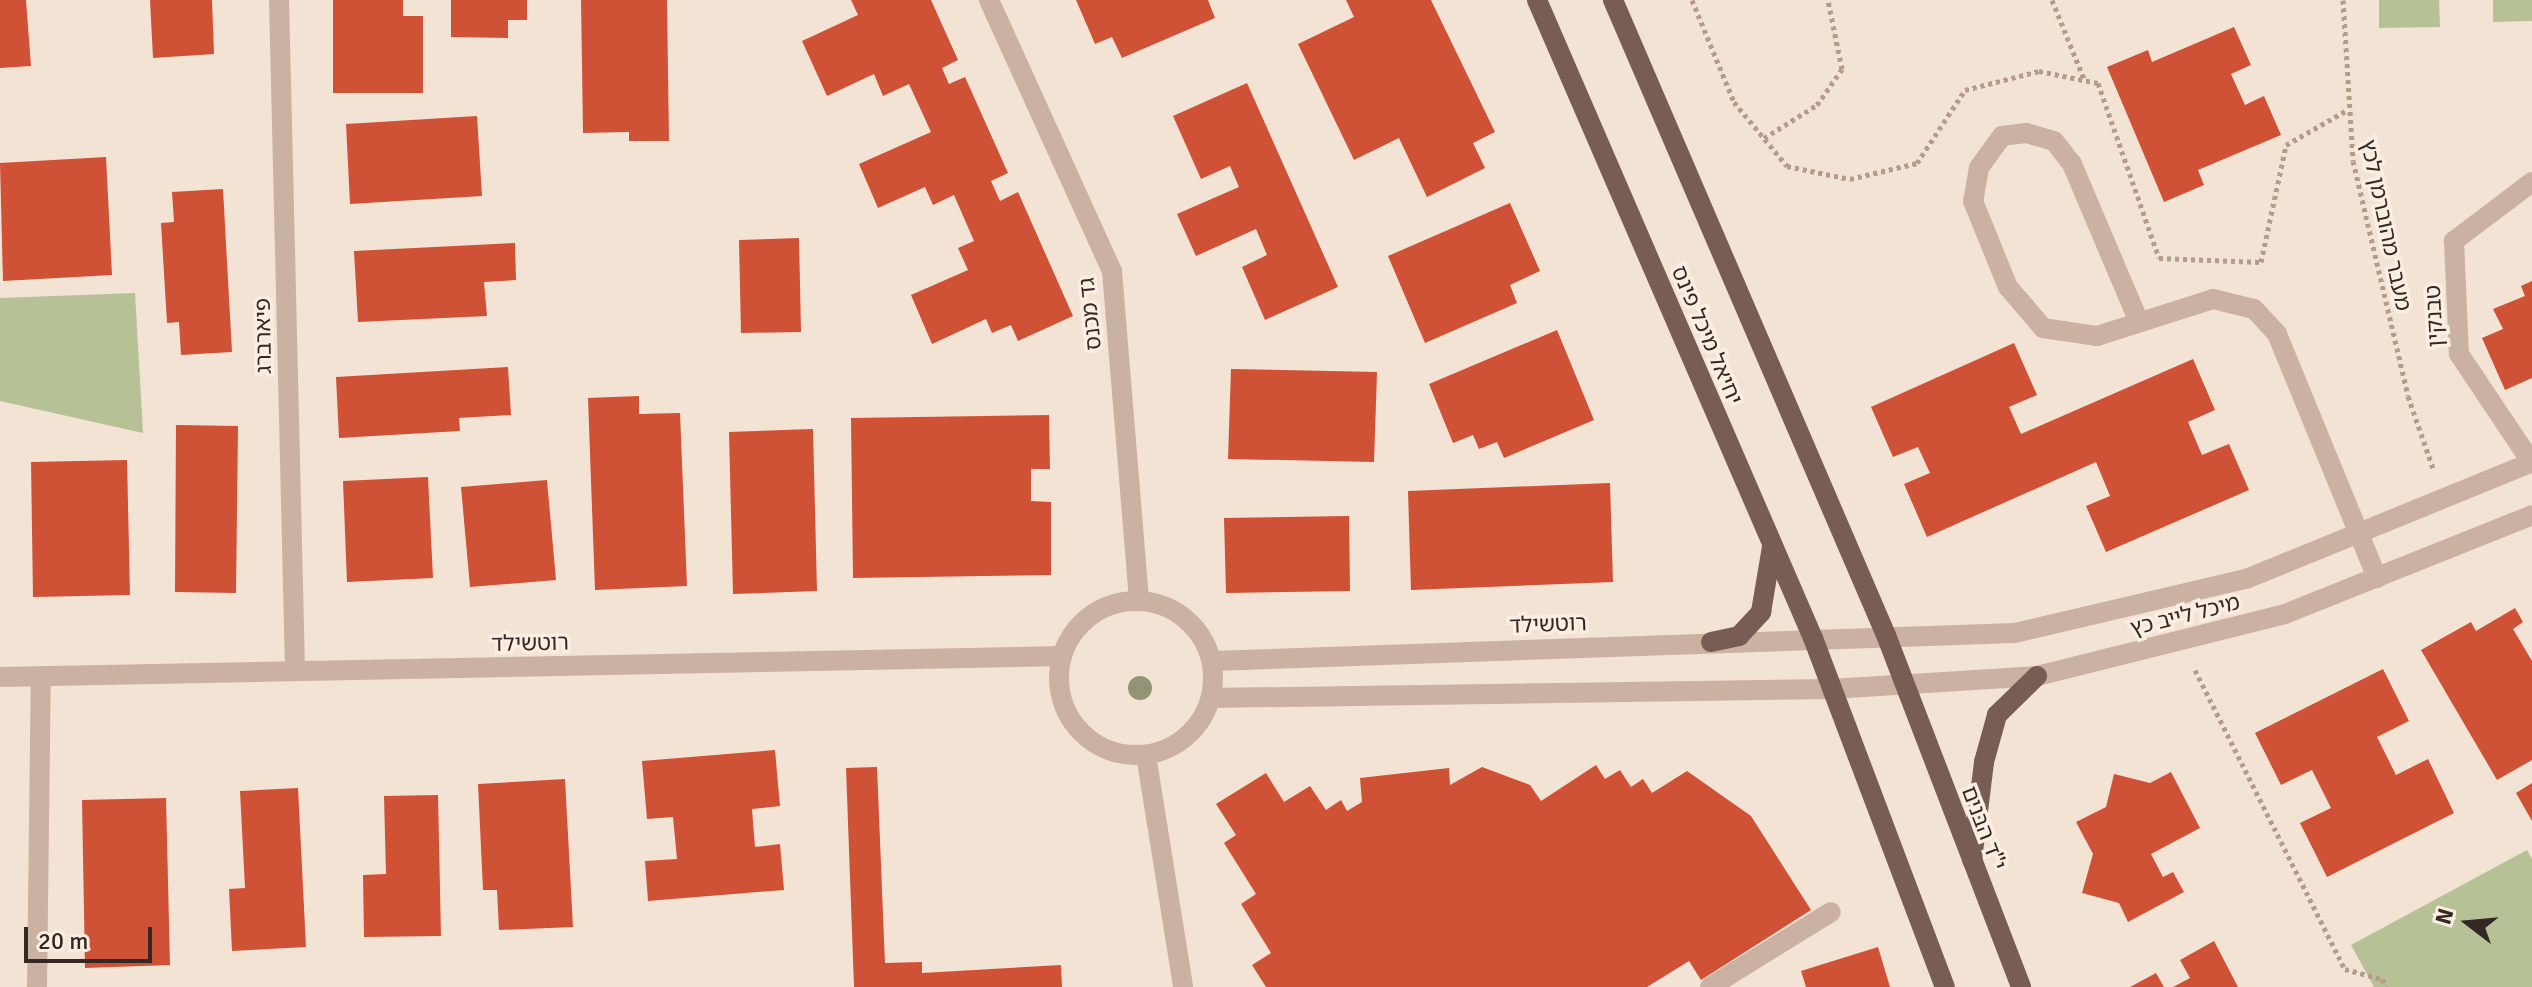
<!DOCTYPE html>
<meta charset="utf-8">
<style>
body{margin:0}
#map{position:relative;width:2532px;height:987px;overflow:hidden;background:#f2e3d5;font-family:Signika,"Noto Sans Hebrew",sans-serif}
div>[style]{position:absolute}
.green>*{inset:0;background:#b6c295}
.building>*{inset:0;background:#cf5136}
.path>*{height:5px;margin-top:-2.5px;transform-origin:0;background:repeating-linear-gradient(90deg,#b69b8b 0 4px,transparent 0 8px)}
.minor>*{height:20px;margin:-10px;padding:0 10px;transform-origin:10px;border-radius:10px;background:#cbb1a1}
.minor>.ring{margin:-10px;padding:0;box-sizing:content-box;background:none;border:20px solid #cbb1a1;border-radius:50%}
.major>*{height:20px;margin:-10px;padding:0 10px;transform-origin:10px;border-radius:10px;background:#775d54}
.trees>*{width:24px;height:24px;margin:-12px;border-radius:50%;background:#939475}
span{translate:-50% -50%;white-space:nowrap;text-align:center;line-height:1.15;-webkit-text-stroke:7px #faede1;paint-order:stroke}
.street-label{font-size:22px;color:#342824}
.north{position:absolute;left:2428px;top:883px;width:80px;height:80px;-webkit-text-stroke:6px #faede1;paint-order:stroke;rotate:286deg;font-size:22px;font-weight:700;line-height:32px;text-align:center;color:#342824}
.north::after{content:'';display:block;margin:auto;width:28px;height:36px;background:#342824;clip-path:polygon(50% 0,100% 100%,50% 72%,0 100%)}
.scale{position:absolute;left:24px;top:927px;width:128px;height:36px;box-sizing:border-box;border:4px solid #342824;border-top:0;padding-left:10px;font-size:24px;line-height:28px;white-space:nowrap;color:#342824;-webkit-text-stroke:6px #faede1;paint-order:stroke}
</style>
<div id="map">
<div class="green">
<i style="clip-path:polygon(2379px 0,2439px 0,2440px 27px,2379px 28px)"></i>
<i style="clip-path:polygon(2493px 0,2532px 0,2532px 21px,2493px 22px)"></i>
<i style="clip-path:polygon(135px 293px,143px 433px,0 401px,0 298px)"></i>
<i style="clip-path:polygon(2527px 850px,2532px 859px,2532px 987px,2374px 987px,2351px 945px)"></i>
</div>
<div class="building">
<i style="clip-path:polygon(0 0,26px 0,31px 66px,0 68px)"></i>
<i style="clip-path:polygon(150px 0,212px 0,214px 54px,153px 58px)"></i>
<i style="clip-path:polygon(333px 0,403px 0,403px 16px,423px 16px,423px 93px,333px 93px)"></i>
<i style="clip-path:polygon(451px 0,527px 0,527px 20px,508px 20px,508px 38px,451px 37px)"></i>
<i style="clip-path:polygon(581px 0,667px 0,669px 141px,629px 141px,629px 132px,583px 133px)"></i>
<i style="clip-path:polygon(851px 0,931px 0,958px 60px,942px 68px,949px 84px,965px 77px,1008px 173px,991px 181px,1000px 201px,1018px 192px,1073px 316px,1018px 341px,1011px 325px,992px 333px,986px 319px,932px 344px,911px 295px,968px 270px,958px 248px,974px 241px,954px 195px,933px 205px,925px 187px,878px 208px,859px 164px,931px 132px,909px 84px,883px 96px,874px 74px,827px 96px,802px 41px,858px 15px)"></i>
<i style="clip-path:polygon(1076px 0,1208px 0,1215px 18px,1122px 58px,1112px 37px,1095px 44px)"></i>
<i style="clip-path:polygon(1346px 0,1431px 0,1495px 132px,1473px 143px,1485px 168px,1427px 197px,1399px 138px,1354px 160px,1298px 44px,1354px 17px)"></i>
<i style="clip-path:polygon(2234px 27px,2251px 65px,2231px 74px,2245px 105px,2264px 96px,2281px 135px,2198px 170px,2204px 185px,2164px 202px,2107px 67px,2148px 50px,2152px 62px)"></i>
<i style="clip-path:polygon(1247px 83px,1338px 287px,1265px 320px,1242px 267px,1267px 255px,1256px 229px,1196px 256px,1177px 214px,1239px 187px,1230px 166px,1201px 179px,1173px 116px)"></i>
<i style="clip-path:polygon(477px 116px,482px 196px,350px 204px,346px 124px)"></i>
<i style="clip-path:polygon(106px 157px,112px 275px,3px 281px,0 163px)"></i>
<i style="clip-path:polygon(223px 189px,232px 352px,181px 355px,179px 322px,167px 323px,161px 223px,174px 222px,172px 192px)"></i>
<i style="clip-path:polygon(1510px 203px,1540px 271px,1510px 285px,1517px 303px,1425px 343px,1388px 256px)"></i>
<i style="clip-path:polygon(799px 238px,801px 332px,741px 333px,739px 240px)"></i>
<i style="clip-path:polygon(515px 243px,516px 280px,484px 282px,487px 316px,358px 322px,354px 251px)"></i>
<i style="clip-path:polygon(2532px 281px,2532px 378px,2505px 390px,2482px 338px,2503px 329px,2493px 309px,2525px 296px,2521px 286px)"></i>
<i style="clip-path:polygon(1557px 330px,1594px 420px,1504px 458px,1497px 442px,1479px 449px,1473px 435px,1453px 443px,1429px 384px)"></i>
<i style="clip-path:polygon(2014px 343px,2037px 395px,2009px 407px,2021px 434px,2193px 359px,2215px 410px,2188px 422px,2202px 455px,2229px 444px,2249px 490px,2106px 552px,2086px 506px,2110px 496px,2096px 462px,1927px 537px,1904px 484px,1930px 473px,1918px 447px,1893px 457px,1871px 407px)"></i>
<i style="clip-path:polygon(508px 367px,511px 415px,459px 418px,460px 431px,339px 438px,336px 377px)"></i>
<i style="clip-path:polygon(1231px 369px,1377px 372px,1374px 462px,1228px 459px)"></i>
<i style="clip-path:polygon(639px 396px,639px 414px,680px 413px,687px 586px,595px 590px,588px 398px)"></i>
<i style="clip-path:polygon(1049px 415px,1050px 469px,1031px 469px,1031px 501px,1051px 502px,1051px 575px,853px 578px,851px 418px)"></i>
<i style="clip-path:polygon(176px 425px,238px 426px,236px 593px,175px 592px)"></i>
<i style="clip-path:polygon(813px 429px,817px 591px,733px 594px,729px 432px)"></i>
<i style="clip-path:polygon(127px 460px,130px 595px,33px 597px,31px 462px)"></i>
<i style="clip-path:polygon(428px 477px,433px 578px,347px 582px,343px 481px)"></i>
<i style="clip-path:polygon(547px 480px,556px 580px,470px 587px,461px 487px)"></i>
<i style="clip-path:polygon(1610px 483px,1613px 582px,1411px 590px,1408px 491px)"></i>
<i style="clip-path:polygon(1349px 516px,1350px 591px,1226px 593px,1224px 518px)"></i>
<i style="clip-path:polygon(2515px 608px,2523px 622px,2513px 629px,2532px 661px,2532px 760px,2497px 780px,2421px 650px,2471px 622px,2476px 631px)"></i>
<i style="clip-path:polygon(2383px 669px,2409px 721px,2377px 737px,2396px 775px,2428px 759px,2454px 813px,2327px 877px,2300px 823px,2331px 808px,2312px 770px,2281px 785px,2255px 733px)"></i>
<i style="clip-path:polygon(775px 750px,780px 806px,752px 809px,755px 847px,780px 844px,784px 890px,648px 901px,645px 861px,677px 859px,673px 817px,647px 819px,642px 761px)"></i>
<i style="clip-path:polygon(1596px 765px,1605px 779px,1620px 770px,1631px 787px,1643px 779px,1652px 793px,1687px 771px,1751px 816px,1811px 910px,1701px 980px,1689px 961px,1647px 987px,1266px 987px,1252px 965px,1271px 953px,1241px 904px,1256px 894px,1224px 843px,1236px 835px,1216px 804px,1266px 773px,1284px 802px,1310px 786px,1326px 810px,1341px 800px,1347px 811px,1362px 802px,1360px 778px,1449px 768px,1450px 785px,1482px 767px,1530px 785px,1541px 801px)"></i>
<i style="clip-path:polygon(877px 767px,885px 963px,922px 962px,922px 973px,1061px 965px,1062px 987px,854px 987px,846px 768px)"></i>
<i style="clip-path:polygon(2171px 772px,2200px 828px,2151px 854px,2163px 877px,2173px 872px,2184px 892px,2128px 922px,2119px 903px,2082px 893px,2093px 854px,2076px 822px,2106px 807px,2114px 774px,2150px 783px)"></i>
<i style="clip-path:polygon(565px 779px,573px 927px,499px 930px,497px 890px,483px 890px,478px 784px)"></i>
<i style="clip-path:polygon(2532px 783px,2532px 821px,2516px 793px)"></i>
<i style="clip-path:polygon(298px 788px,306px 947px,232px 951px,229px 889px,245px 888px,240px 791px)"></i>
<i style="clip-path:polygon(438px 795px,441px 936px,364px 937px,363px 875px,386px 874px,384px 796px)"></i>
<i style="clip-path:polygon(166px 798px,170px 965px,85px 968px,82px 800px)"></i>
<i style="clip-path:polygon(2214px 941px,2238px 987px,2173px 987px,2190px 978px,2180px 960px)"></i>
<i style="clip-path:polygon(1878px 947px,1890px 987px,1806px 987px,1801px 971px)"></i>
<i style="clip-path:polygon(2156px 973px,2164px 987px,2130px 987px)"></i>
</div>
<div class="path">
<i style="left:1692px;top:0;width:110px;rotate:67.6deg"></i>
<i style="left:1734px;top:102px;width:83px;rotate:50.4deg"></i>
<i style="left:1787px;top:166px;width:64px;rotate:11.7deg"></i>
<i style="left:1850px;top:179px;width:69px;rotate:-13.4deg"></i>
<i style="left:1917px;top:163px;width:87px;rotate:-56.7deg"></i>
<i style="left:1965px;top:90px;width:76px;rotate:-14.4deg"></i>
<i style="left:2039px;top:71px;width:60px;rotate:11.5deg"></i>
<i style="left:2098px;top:83px;width:185px;rotate:70.8deg"></i>
<i style="left:2159px;top:258px;width:102px;rotate:2.2deg"></i>
<i style="left:2261px;top:262px;width:120px;rotate:-77.9deg"></i>
<i style="left:2286px;top:145px;width:70px;rotate:-29.8deg"></i>
<i style="left:2052px;top:0;width:85px;rotate:67.9deg"></i>
<i style="left:2343px;top:0;width:161px;rotate:86.4deg"></i>
<i style="left:2353px;top:161px;width:241px;rotate:76.8deg"></i>
<i style="left:2408px;top:396px;width:76px;rotate:70.9deg"></i>
<i style="left:1764px;top:138px;width:62px;rotate:-31.9deg"></i>
<i style="left:1817px;top:105px;width:44px;rotate:-55.2deg"></i>
<i style="left:1842px;top:69px;width:70px;rotate:-101.5deg"></i>
<i style="left:2195px;top:670px;width:335px;rotate:63.4deg"></i>
<i style="left:2345px;top:969px;width:38px;rotate:15deg"></i>
<i style="left:2382px;top:979px;width:9px;rotate:63deg"></i>
</div>
<div class="minor">
<i style="left:279px;top:0;width:671px;rotate:88.63deg"></i>
<i style="left:989px;top:0;width:298px;rotate:65.6deg"></i>
<i style="left:1112px;top:271px;width:330px;rotate:85.3deg"></i>
<i style="left:2532px;top:182px;width:98px;rotate:142.9deg"></i>
<i style="left:2454px;top:241px;width:113px;rotate:87.5deg"></i>
<i style="left:2459px;top:354px;width:131px;rotate:56.2deg"></i>
<i style="left:2139px;top:322px;width:172px;rotate:-113deg"></i>
<i style="left:2072px;top:164px;width:29px;rotate:-128deg"></i>
<i style="left:2054px;top:141px;width:29px;rotate:-164deg"></i>
<i style="left:2026px;top:133px;width:24px;rotate:173deg"></i>
<i style="left:2002px;top:136px;width:39px;rotate:126deg"></i>
<i style="left:1979px;top:168px;width:34px;rotate:100deg"></i>
<i style="left:1973px;top:201px;width:93px;rotate:67.9deg"></i>
<i style="left:2008px;top:287px;width:54px;rotate:49.5deg"></i>
<i style="left:2043px;top:328px;width:55px;rotate:8.4deg"></i>
<i style="left:2097px;top:336px;width:122px;rotate:-17.7deg"></i>
<i style="left:2213px;top:299px;width:42px;rotate:13.7deg"></i>
<i style="left:2254px;top:309px;width:34px;rotate:47deg"></i>
<i style="left:2277px;top:334px;width:264px;rotate:67.7deg"></i>
<i class="ring" style="left:1059px;top:601px;width:134px;height:134px"></i>
<i style="left:1212px;top:661px;width:803px;rotate:-2deg"></i>
<i style="left:2015px;top:633px;width:237px;rotate:-13.2deg"></i>
<i style="left:2246px;top:579px;width:309px;rotate:-22.2deg"></i>
<i style="left:0;top:677px;width:1062px;rotate:-1.13deg"></i>
<i style="left:1211px;top:698px;width:621px;rotate:-0.83deg"></i>
<i style="left:1832px;top:689px;width:205px;rotate:-3.6deg"></i>
<i style="left:2037px;top:676px;width:256px;rotate:-14deg"></i>
<i style="left:2285px;top:614px;width:266px;rotate:-21.8deg"></i>
<i style="left:1146px;top:755px;width:235px;rotate:80.9deg"></i>
<i style="left:37px;top:987px;width:311px;rotate:-89.3deg"></i>
<i style="left:1710px;top:987px;width:142px;rotate:-31.8deg"></i>
</div>
<div class="major">
<i style="left:1537px;top:0;width:695px;rotate:66.61deg"></i>
<i style="left:1813px;top:638px;width:373px;rotate:69.3deg"></i>
<i style="left:1613px;top:0;width:691px;rotate:66.74deg"></i>
<i style="left:1886px;top:635px;width:377px;rotate:69deg"></i>
<i style="left:1711px;top:642px;width:29px;rotate:-12deg"></i>
<i style="left:1739px;top:636px;width:33px;rotate:-47deg"></i>
<i style="left:1761px;top:612px;width:66px;rotate:-80.4deg"></i>
<i style="left:1972px;top:860px;width:99px;rotate:-83deg"></i>
<i style="left:1984px;top:762px;width:49px;rotate:-74.5deg"></i>
<i style="left:1997px;top:715px;width:56px;rotate:-44.3deg"></i>
</div>
<div class="trees">
<i style="left:1140px;top:688px"></i>
</div>
<div class="street-label">
<span style="left:2386px;top:225px;rotate:78deg">מעבר מהוברמן לכץ</span>
<span style="left:1090px;top:314px;rotate:-96deg">גד מכנס</span>
<span style="left:2434px;top:316px;rotate:-93deg">טבנקין</span>
<span style="left:1707px;top:335px;rotate:67deg">יחיאל מיכל פינס</span>
<span style="left:263px;top:336px;rotate:-91deg">פיארברג</span>
<span style="left:2185px;top:615px;rotate:-14deg">מיכל לייב כץ</span>
<span style="left:1548px;top:624px;rotate:-2deg">רוטשילד</span>
<span style="left:530px;top:643px;rotate:-1deg">רוטשילד</span>
<span style="left:1984px;top:828px;rotate:69deg">י''ד הבנים</span>
</div>
<div class="north">N</div>
<div class="scale">20 m</div>
</div>
